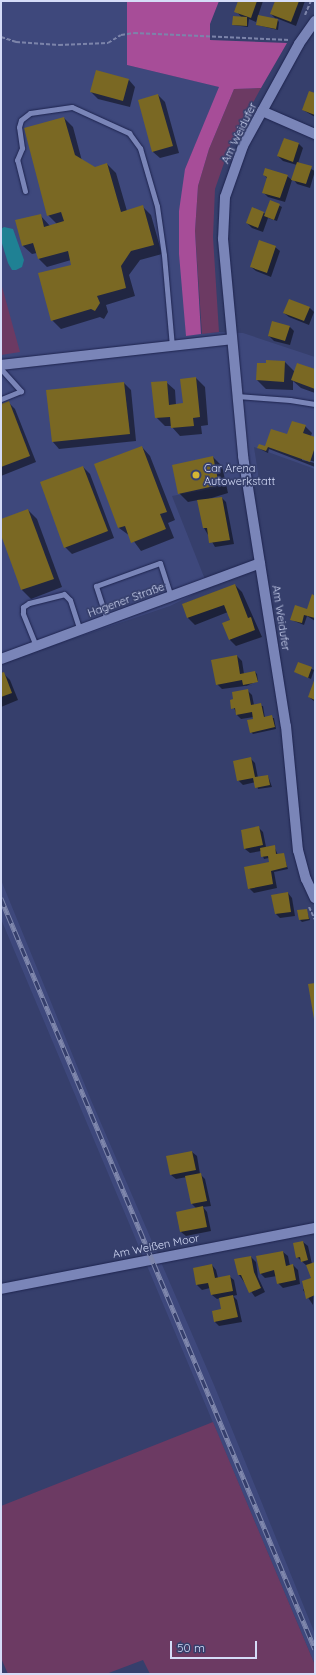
<!DOCTYPE html>
<meta charset="utf-8">
<style>
body{margin:0}
#map{position:relative;width:316px;height:1675px;overflow:hidden;background:#363f6c;font-family:Quicksand,sans-serif}
div>[style]{position:absolute}
.built>*{inset:0;background:#3e487c}
.green>*{inset:0;background:#6c3a63}
.forest>*{inset:0;background:#a74d98}
.water>*{inset:0;background:#1f8194}
.shadow>*{inset:0;background:#0007}
.building>*{inset:0;background:#7a6823}
.path>*{height:2px;margin-top:-1px;transform-origin:0;background:repeating-linear-gradient(90deg,#7c84aa 0 4px,transparent 0 6px)}
.roads{filter:drop-shadow(0 0 1px #1e244f) drop-shadow(0 0 1px #1e244f)}
.service>*{height:5px;margin:-2.5px;padding:0 2.5px;transform-origin:2.5px;border-radius:2.5px;background:#7a85b8}
.minor>*{height:10px;margin:-5px;padding:0 5px;transform-origin:5px;border-radius:5px;background:#7a85b8}
.rail>*{height:4.5px;margin-top:-2.25px;transform-origin:0;background:repeating-linear-gradient(90deg,#363f6c 0 9px,#7f87ac 0 18px);box-sizing:border-box;border-block:1px solid #7f87ac}
.dots>*{width:11px;height:11px;translate:-50% -50%;box-sizing:border-box;border:2px solid #363f6c;border-radius:50%}
span{translate:-50% -50%;white-space:nowrap;text-align:center;line-height:1.15;-webkit-text-stroke:3.5px #363f6c;paint-order:stroke}
.street-label{font-size:11px;color:#d5dcf8}
.poi-label{font-size:11px;color:#d5dcf8}
.left{translate:0 -50%;text-align:left}
.frame{position:absolute;inset:0;border:2px solid #d5dcf8;pointer-events:none}
.scale{position:absolute;left:170px;top:1641px;width:87px;height:18px;box-sizing:border-box;border:2px solid #d5dcf8;border-top:0;padding-left:5px;font-size:12px;line-height:14px;white-space:nowrap;color:#d5dcf8;-webkit-text-stroke:3px #363f6c;paint-order:stroke}
</style>
<div id="map">
<div class="built">
<i style="clip-path:polygon(1px 1px,127px 1px,127px 65px,220px 87px,185px 169px,186px 335px,219px 332px,243px 333px,315px 357px,315px 469px,254px 447px,259px 480px,172px 496px,208px 587px,170px 606px,1px 663px)"></i>
<i style="clip-path:polygon(1px 880px,91px 1100px,214px 1385px,315px 1634px,315px 1665px,1px 919px)"></i>
</div>
<div class="green">
<i style="clip-path:polygon(261px 88px,231px 143px,215px 189px,213px 237px,219px 332px,202px 334px,195px 231px,198px 186px,209px 149px,234px 89px)"></i>
<i style="clip-path:polygon(1px 283px,20px 352px,1px 355px)"></i>
<i style="clip-path:polygon(213px 1422px,315px 1665px,315px 1674px,150px 1674px,143px 1660px,106px 1674px,8px 1674px,1px 1658px,1px 1506px)"></i>
</div>
<div class="forest">
<i style="clip-path:polygon(127px 1px,219px 1px,210px 24px,210px 40px,287px 43px,261px 88px,234px 89px,209px 149px,198px 186px,195px 231px,201px 334px,186px 336px,179px 254px,179px 211px,185px 169px,219px 87px,127px 65px)"></i>
</div>
<div class="water">
<i style="clip-path:polygon(4px 227px,13px 229px,24px 260px,22px 267px,16px 270px,12px 270px,8px 263px,1px 240px,1px 229px)"></i>
</div>
<div class="shadow">
<i style="clip-path:polygon(239px 1px,263px 1px,256px 22px,249px 19px,248px 27px,233px 25px,242px 18px,236px 11px)"></i>
<i style="clip-path:polygon(276px 1px,305px 1px,296px 26px,276px 18px,279px 22px,278px 30px,257px 25px,277px 20px,271px 14px)"></i>
<i style="clip-path:polygon(129px 80px,135px 87px,130px 107px,98px 99px,91px 92px)"></i>
<i style="clip-path:polygon(315px 94px,315px 117px,303px 110px)"></i>
<i style="clip-path:polygon(158px 95px,165px 102px,179px 153px,160px 158px,153px 152px)"></i>
<i style="clip-path:polygon(64px 118px,73px 127px,82px 161px,95px 168px,107px 164px,116px 173px,127px 211px,142px 206px,151px 215px,162px 254px,140px 260px,129px 275px,135px 296px,106px 305px,108px 312px,104px 319px,100px 317px,61px 329px,52px 320px,73px 265px,71px 260px,47px 267px,38px 258px,37px 253px,32px 254px,23px 246px,17px 221px,40px 215px,50px 226px,57px 224px,48px 215px)"></i>
<i style="clip-path:polygon(284px 139px,299px 144px,303px 148px,298px 163px,315px 171px,310px 188px,297px 184px,293px 179px,297px 165px,283px 161px,278px 156px)"></i>
<i style="clip-path:polygon(264px 175px,287px 176px,292px 180px,285px 202px,268px 197px,263px 192px,268px 179px)"></i>
<i style="clip-path:polygon(270px 201px,282px 207px,277px 221px,268px 218px,263px 232px,252px 228px,247px 223px,253px 208px,266px 214px)"></i>
<i style="clip-path:polygon(275px 247px,280px 251px,271px 277px,256px 271px,251px 267px)"></i>
<i style="clip-path:polygon(309px 307px,314px 312px,309px 325px,289px 317px,284px 313px)"></i>
<i style="clip-path:polygon(289px 326px,294px 331px,290px 345px,274px 341px,269px 336px)"></i>
<i style="clip-path:polygon(285px 362px,295px 372px,315px 370px,315px 393px,301px 388px,293px 381px,293px 390px,266px 389px,257px 380px)"></i>
<i style="clip-path:polygon(196px 378px,205px 387px,208px 425px,201px 426px,202px 434px,180px 436px,171px 426px,165px 426px,156px 417px,166px 382px,175px 390px,176px 405px,184px 404px)"></i>
<i style="clip-path:polygon(124px 383px,131px 390px,136px 441px,59px 449px,53px 442px,47px 391px)"></i>
<i style="clip-path:polygon(8px 402px,15px 409px,36px 462px,1px 476px,1px 405px)"></i>
<i style="clip-path:polygon(305px 426px,312px 433px,311px 436px,315px 438px,315px 462px,302px 458px,302px 460px,315px 463px,315px 467px,269px 449px,268px 453px,258px 448px,265px 447px)"></i>
<i style="clip-path:polygon(142px 447px,150px 456px,175px 520px,168px 523px,174px 538px,141px 551px,130px 536px,119px 528px)"></i>
<i style="clip-path:polygon(213px 457px,222px 466px,228px 493px,202px 501px,222px 498px,226px 502px,234px 544px,215px 547px,204px 528px,198px 500px,188px 502px,179px 493px)"></i>
<i style="clip-path:polygon(83px 467px,90px 474px,114px 538px,72px 554px,65px 547px)"></i>
<i style="clip-path:polygon(28px 510px,37px 519px,62px 587px,31px 599px,22px 590px,1px 532px,1px 520px)"></i>
<i style="clip-path:polygon(235px 585px,242px 592px,262px 637px,236px 646px,230px 640px,231px 621px,228px 612px,195px 625px,188px 618px,183px 604px)"></i>
<i style="clip-path:polygon(315px 597px,315px 621px,307px 616px,304px 625px,294px 621px,292px 619px,307px 611px)"></i>
<i style="clip-path:polygon(237px 656px,242px 661px,244px 674px,255px 672px,257px 674px,258px 681px,246px 686px,259px 684px,222px 689px,217px 684px)"></i>
<i style="clip-path:polygon(298px 663px,314px 670px,311px 679px,295px 672px)"></i>
<i style="clip-path:polygon(3px 673px,10px 680px,18px 700px,1px 707px,1px 674px)"></i>
<i style="clip-path:polygon(315px 680px,315px 702px,309px 697px)"></i>
<i style="clip-path:polygon(247px 690px,252px 695px,254px 705px,263px 706px,265px 718px,274px 718px,276px 729px,253px 734px,251px 732px,254px 717px,241px 719px,237px 715px,231px 701px)"></i>
<i style="clip-path:polygon(250px 758px,255px 763px,258px 778px,268px 776px,272px 787px,258px 789px,256px 782px,243px 785px,238px 780px)"></i>
<i style="clip-path:polygon(258px 827px,263px 832px,266px 847px,274px 846px,278px 855px,283px 854px,288px 869px,274px 872px,277px 888px,254px 893px,249px 888px,271px 865px,269px 858px,264px 859px,261px 851px,250px 853px,245px 849px)"></i>
<i style="clip-path:polygon(288px 893px,292px 898px,295px 916px,280px 918px,276px 914px)"></i>
<i style="clip-path:polygon(306px 910px,310px 920px,302px 922px,300px 920px)"></i>
<i style="clip-path:polygon(192px 1152px,197px 1156px,200px 1174px,205px 1179px,211px 1206px,203px 1207px,207px 1212px,211px 1231px,186px 1236px,181px 1232px,197px 1209px,192px 1204px,187px 1177px,176px 1179px,171px 1175px)"></i>
<i style="clip-path:polygon(303px 1242px,308px 1246px,312px 1264px,315px 1263px,313px 1305px,303px 1290px,312px 1278px,307px 1266px,297px 1257px)"></i>
<i style="clip-path:polygon(283px 1252px,288px 1256px,290px 1266px,293px 1265px,298px 1270px,300px 1284px,283px 1288px,278px 1283px,277px 1276px,265px 1278px,260px 1273px)"></i>
<i style="clip-path:polygon(251px 1257px,256px 1262px,258px 1277px,265px 1292px,255px 1297px,239px 1275px)"></i>
<i style="clip-path:polygon(212px 1265px,216px 1270px,218px 1278px,229px 1276px,234px 1280px,237px 1295px,233px 1296px,237px 1300px,242px 1322px,219px 1326px,215px 1322px,222px 1309px,220px 1298px,217px 1299px,212px 1295px,210px 1288px,202px 1290px,197px 1285px,194px 1269px)"></i>
</div>
<div class="building">
<i style="clip-path:polygon(238px 1px,257px 1px,251px 18px,234px 12px)"></i>
<i style="clip-path:polygon(275px 1px,299px 1px,291px 22px,270px 14px)"></i>
<i style="clip-path:polygon(258px 15px,278px 19px,276px 29px,256px 25px)"></i>
<i style="clip-path:polygon(233px 16px,247px 17px,247px 26px,232px 25px)"></i>
<i style="clip-path:polygon(96px 70px,129px 79px,123px 101px,90px 92px)"></i>
<i style="clip-path:polygon(309px 91px,315px 93px,315px 115px,302px 110px)"></i>
<i style="clip-path:polygon(158px 94px,173px 146px,152px 152px,138px 100px)"></i>
<i style="clip-path:polygon(64px 117px,75px 155px,95px 167px,107px 163px,121px 212px,143px 205px,154px 245px,131px 251px,121px 266px,126px 288px,97px 296px,100px 303px,95px 311px,91px 309px,51px 321px,38px 273px,71px 265px,68px 251px,38px 259px,33px 243px,22px 246px,15px 220px,41px 214px,44px 227px,64px 221px,61px 212px,47px 216px,24px 128px)"></i>
<i style="clip-path:polygon(284px 138px,299px 143px,293px 162px,277px 156px)"></i>
<i style="clip-path:polygon(297px 162px,312px 166px,306px 184px,291px 180px)"></i>
<i style="clip-path:polygon(265px 168px,288px 175px,280px 198px,262px 193px,267px 177px,263px 175px)"></i>
<i style="clip-path:polygon(270px 200px,280px 204px,274px 220px,264px 216px)"></i>
<i style="clip-path:polygon(252px 207px,264px 212px,258px 228px,246px 223px)"></i>
<i style="clip-path:polygon(259px 240px,276px 246px,267px 273px,250px 267px)"></i>
<i style="clip-path:polygon(289px 299px,310px 307px,304px 321px,283px 313px)"></i>
<i style="clip-path:polygon(272px 321px,290px 326px,285px 341px,268px 336px)"></i>
<i style="clip-path:polygon(266px 360px,285px 361px,284px 382px,256px 380px,257px 363px,266px 363px)"></i>
<i style="clip-path:polygon(297px 363px,315px 369px,315px 389px,291px 380px)"></i>
<i style="clip-path:polygon(196px 377px,200px 417px,193px 418px,194px 426px,171px 428px,170px 417px,155px 418px,151px 382px,167px 381px,169px 405px,183px 403px,180px 379px)"></i>
<i style="clip-path:polygon(124px 382px,130px 434px,52px 442px,46px 390px)"></i>
<i style="clip-path:polygon(9px 401px,30px 456px,1px 467px,1px 404px)"></i>
<i style="clip-path:polygon(292px 421px,306px 425px,303px 433px,315px 437px,315px 447px,310px 462px,268px 447px,266px 451px,257px 448px,259px 444px,265px 446px,271px 429px,287px 434px)"></i>
<i style="clip-path:polygon(142px 446px,167px 512px,160px 514px,166px 529px,131px 543px,125px 526px,118px 528px,94px 464px)"></i>
<i style="clip-path:polygon(213px 456px,219px 485px,178px 494px,172px 465px)"></i>
<i style="clip-path:polygon(83px 466px,108px 531px,64px 548px,40px 482px)"></i>
<i style="clip-path:polygon(222px 497px,230px 540px,209px 543px,207px 528px,203px 528px,197px 500px)"></i>
<i style="clip-path:polygon(28px 509px,54px 579px,21px 590px,1px 535px,1px 519px)"></i>
<i style="clip-path:polygon(235px 584px,248px 618px,251px 617px,255px 630px,229px 640px,222px 623px,230px 620px,224px 605px,187px 618px,182px 604px)"></i>
<i style="clip-path:polygon(312px 594px,315px 596px,315px 618px,304px 615px,302px 623px,290px 620px,295px 605px,307px 609px)"></i>
<i style="clip-path:polygon(237px 655px,240px 674px,255px 671px,258px 682px,243px 685px,242px 680px,216px 685px,211px 660px)"></i>
<i style="clip-path:polygon(298px 662px,312px 667px,308px 678px,294px 672px)"></i>
<i style="clip-path:polygon(4px 672px,12px 693px,1px 697px,1px 673px)"></i>
<i style="clip-path:polygon(315px 678px,315px 700px,308px 697px)"></i>
<i style="clip-path:polygon(248px 689px,251px 705px,261px 703px,264px 717px,272px 715px,275px 727px,250px 733px,247px 720px,253px 719px,252px 712px,236px 715px,235px 708px,231px 709px,230px 700px,233px 699px,232px 692px)"></i>
<i style="clip-path:polygon(251px 757px,255px 777px,268px 775px,270px 785px,255px 788px,253px 778px,237px 781px,233px 761px)"></i>
<i style="clip-path:polygon(259px 826px,263px 845px,244px 849px,241px 830px)"></i>
<i style="clip-path:polygon(275px 845px,276px 854px,284px 853px,287px 867px,271px 871px,273px 884px,248px 889px,244px 867px,269px 862px,268px 856px,261px 857px,260px 848px)"></i>
<i style="clip-path:polygon(288px 892px,291px 912px,275px 914px,271px 895px)"></i>
<i style="clip-path:polygon(307px 909px,309px 919px,299px 920px,297px 910px)"></i>
<i style="clip-path:polygon(315px 983px,315px 1019px,314px 1019px,308px 984px)"></i>
<i style="clip-path:polygon(192px 1151px,196px 1170px,170px 1175px,166px 1156px)"></i>
<i style="clip-path:polygon(201px 1173px,207px 1201px,191px 1204px,185px 1176px)"></i>
<i style="clip-path:polygon(203px 1206px,207px 1227px,180px 1232px,176px 1212px)"></i>
<i style="clip-path:polygon(303px 1241px,308px 1260px,301px 1262px,300px 1257px,296px 1258px,293px 1243px)"></i>
<i style="clip-path:polygon(283px 1251px,286px 1266px,293px 1264px,296px 1280px,277px 1284px,274px 1270px,260px 1274px,256px 1256px)"></i>
<i style="clip-path:polygon(251px 1256px,254px 1272px,261px 1288px,249px 1293px,241px 1275px,238px 1275px,234px 1259px)"></i>
<i style="clip-path:polygon(315px 1262px,315px 1295px,306px 1299px,302px 1281px,311px 1278px,306px 1265px)"></i>
<i style="clip-path:polygon(212px 1264px,215px 1278px,230px 1275px,233px 1291px,211px 1295px,208px 1283px,196px 1285px,193px 1268px)"></i>
<i style="clip-path:polygon(233px 1295px,238px 1317px,214px 1322px,212px 1311px,221px 1309px,219px 1298px)"></i>
</div>
<div class="path">
<i style="left:305px;top:15px;width:15px;rotate:-67deg"></i>
<i style="left:1px;top:37px;width:16px;rotate:18deg"></i>
<i style="left:16px;top:42px;width:43px;rotate:4deg"></i>
<i style="left:59px;top:45px;width:49px;rotate:-2.3deg"></i>
<i style="left:108px;top:43px;width:15px;rotate:-32deg"></i>
<i style="left:121px;top:35px;width:13px;rotate:-9deg"></i>
<i style="left:134px;top:33px;width:156px;rotate:2.6deg"></i>
<i style="left:309px;top:907px;width:14px;rotate:65deg"></i>
</div>
<div class="roads">
<div class="service">
<i style="left:25px;top:191px;width:32px;rotate:-104deg"></i>
<i style="left:17px;top:160px;width:13px;rotate:-67deg"></i>
<i style="left:22px;top:148px;width:21px;rotate:-98deg"></i>
<i style="left:19px;top:127px;width:7px;rotate:-74deg"></i>
<i style="left:21px;top:120px;width:11px;rotate:-38deg"></i>
<i style="left:30px;top:113px;width:42px;rotate:-8.1deg"></i>
<i style="left:72px;top:107px;width:63px;rotate:24.5deg"></i>
<i style="left:129px;top:133px;width:19px;rotate:54deg"></i>
<i style="left:140px;top:148px;width:60px;rotate:73.7deg"></i>
<i style="left:157px;top:206px;width:49px;rotate:81.9deg"></i>
<i style="left:164px;top:255px;width:91px;rotate:85deg"></i>
<i style="left:1px;top:369px;width:30px;rotate:48deg"></i>
<i style="left:21px;top:391px;width:22px;rotate:158deg"></i>
<i style="left:237px;top:396px;width:53px;rotate:4.3deg"></i>
<i style="left:290px;top:400px;width:25px;rotate:9deg"></i>
<i style="left:107px;top:620px;width:36px;rotate:-108deg"></i>
<i style="left:96px;top:586px;width:68px;rotate:-19.8deg"></i>
<i style="left:160px;top:563px;width:35px;rotate:72deg"></i>
<i style="left:36px;top:646px;width:35px;rotate:-112deg"></i>
<i style="left:23px;top:613px;width:6px;rotate:-90deg"></i>
<i style="left:23px;top:607px;width:7px;rotate:-34deg"></i>
<i style="left:29px;top:603px;width:36px;rotate:-14deg"></i>
<i style="left:64px;top:594px;width:8px;rotate:45deg"></i>
<i style="left:70px;top:600px;width:32px;rotate:72deg"></i>
</div>
<div class="minor">
<i style="left:315px;top:21px;width:28px;rotate:125deg"></i>
<i style="left:299px;top:44px;width:116px;rotate:118.8deg"></i>
<i style="left:243px;top:146px;width:54px;rotate:109.4deg"></i>
<i style="left:225px;top:197px;width:42px;rotate:92.7deg"></i>
<i style="left:223px;top:239px;width:218px;rotate:84.7deg"></i>
<i style="left:243px;top:456px;width:273px;rotate:81deg"></i>
<i style="left:286px;top:726px;width:125px;rotate:84.5deg"></i>
<i style="left:298px;top:850px;width:30px;rotate:75deg"></i>
<i style="left:306px;top:879px;width:21px;rotate:65deg"></i>
<i style="left:262px;top:111px;width:58px;rotate:23.5deg"></i>
<i style="left:1px;top:365px;width:231px;rotate:-6.4deg"></i>
<i style="left:1px;top:659px;width:276px;rotate:-20.3deg"></i>
<i style="left:1px;top:1289px;width:320px;rotate:-11deg"></i>
</div>
</div>
<div class="rail">
<i style="left:1px;top:898px;width:814px;rotate:67.31deg"></i>
</div>
<div class="dots">
<i style="left:196px;top:475px;background:#d5b534"></i>
</div>
<div class="street-label">
<span style="left:239px;top:133px;rotate:-64deg">Am Weidufer</span>
<span style="left:126px;top:600px;rotate:-20deg">Hagener Straße</span>
<span style="left:281px;top:618px;rotate:81deg">Am Weidufer</span>
<span style="left:156px;top:1246px;rotate:-11deg">Am Weißen Moor</span>
</div>
<div class="poi-label">
<span class="left" style="left:204px;top:475px">Car Arena<br>Autowerkstatt</span>
</div>
<div class="frame"></div>
<div class="scale">50 m</div>
</div>
